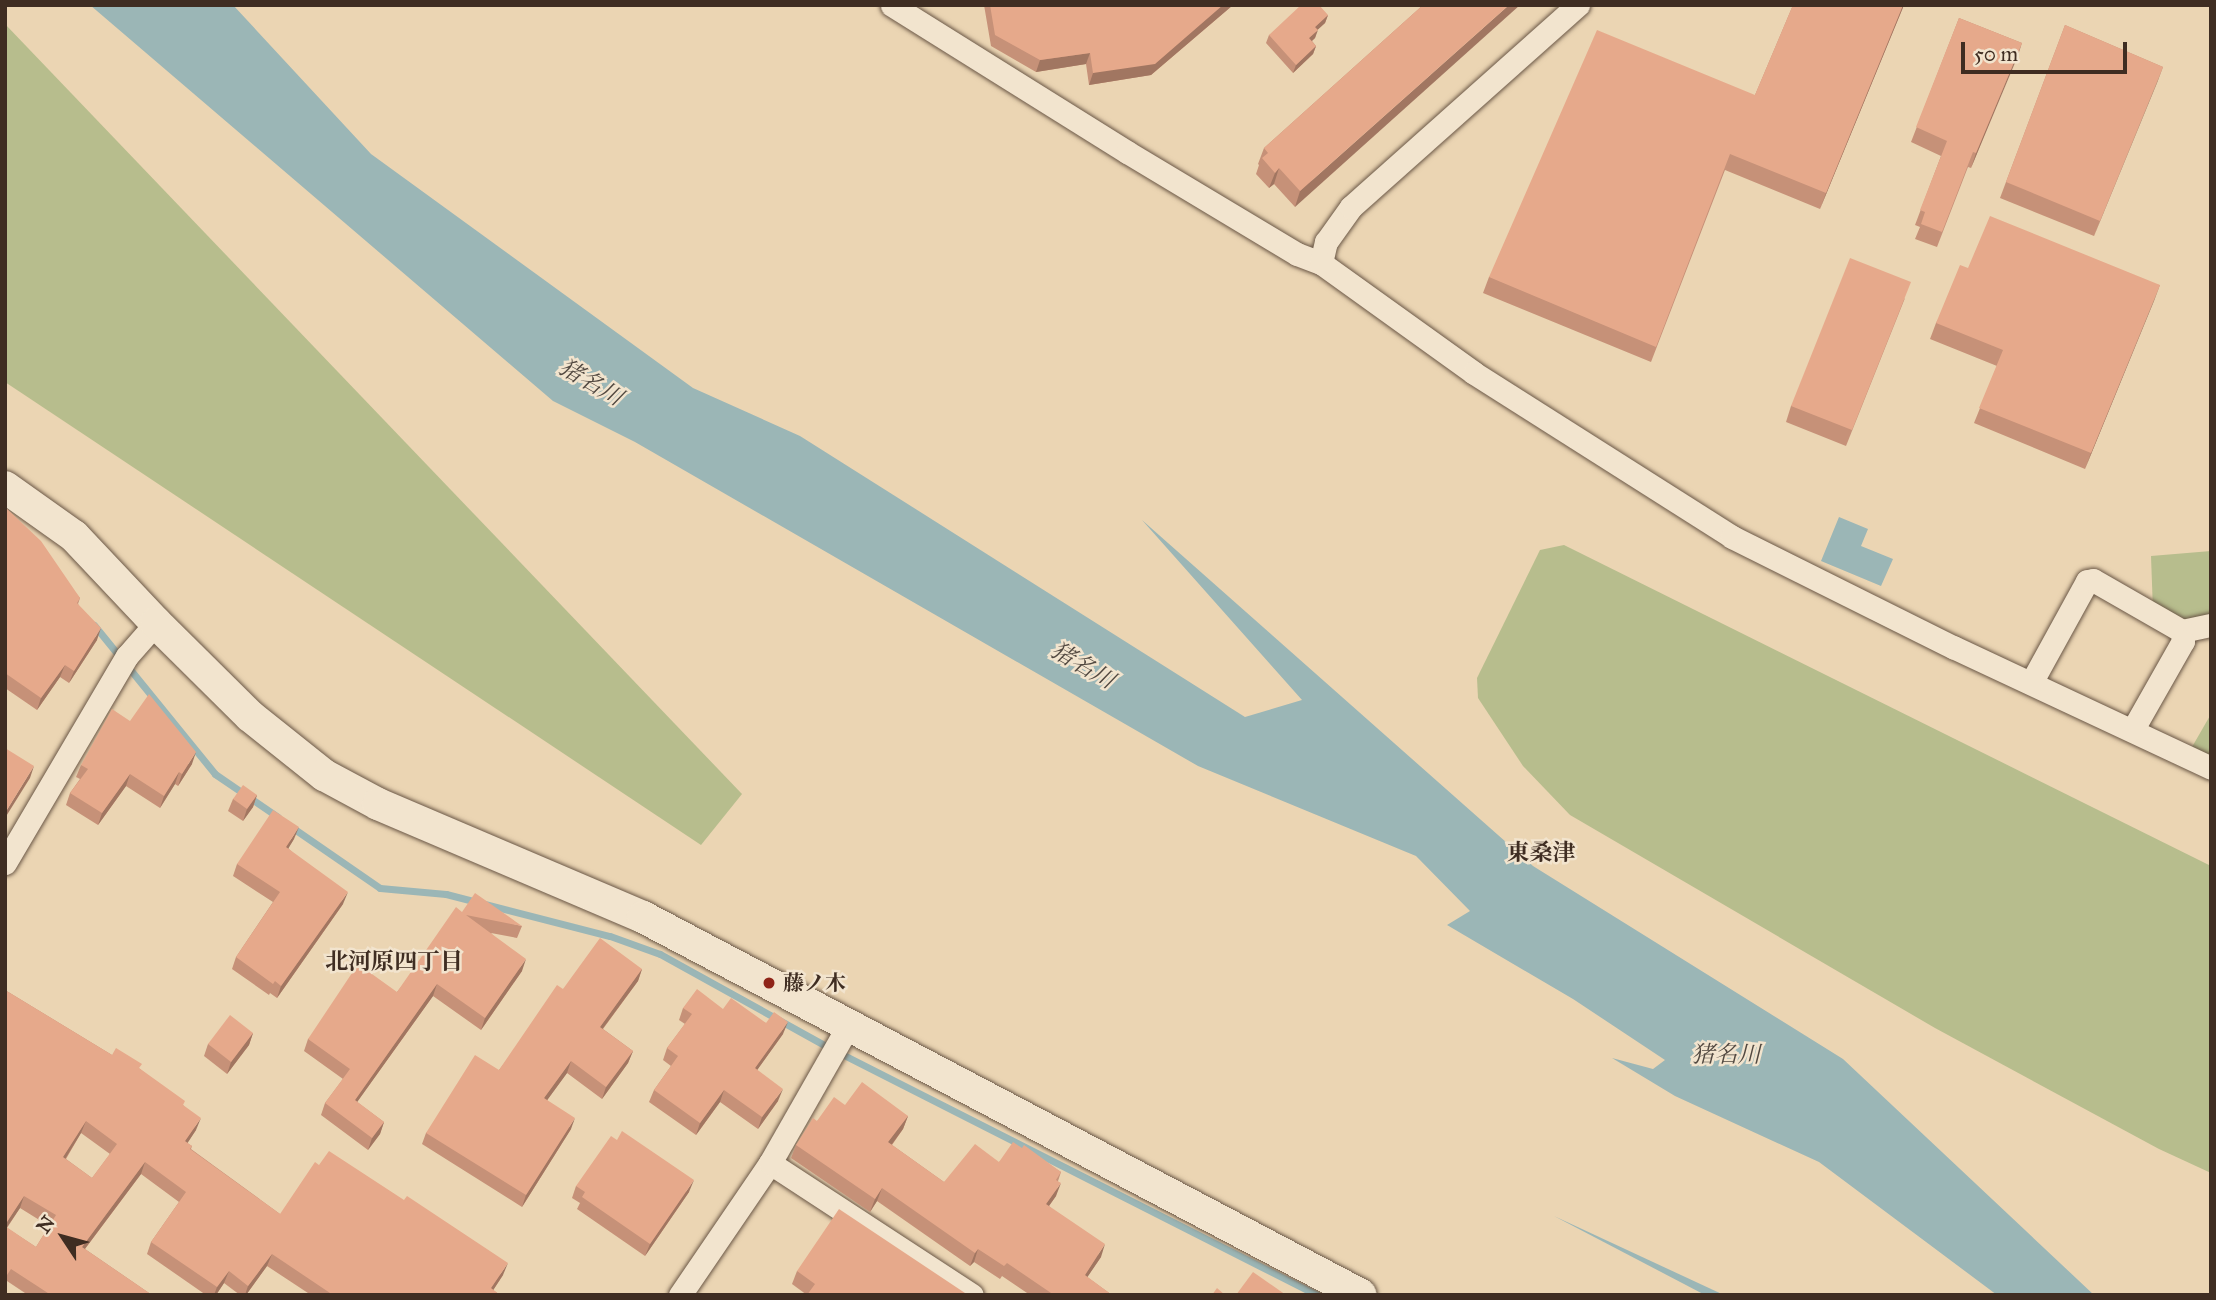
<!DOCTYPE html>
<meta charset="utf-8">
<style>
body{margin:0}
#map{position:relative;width:2216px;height:1300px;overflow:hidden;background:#ebd5b3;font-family:"IM FELL Great Primer","Noto Serif JP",serif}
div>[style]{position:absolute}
.green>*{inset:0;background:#b7bd8d}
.water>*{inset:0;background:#9bb6b6}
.stream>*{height:7px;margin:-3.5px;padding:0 3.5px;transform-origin:3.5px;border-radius:3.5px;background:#9bb6b6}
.roads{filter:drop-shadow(0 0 2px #6a5746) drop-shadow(0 0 2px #6a5746)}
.street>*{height:23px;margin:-11.5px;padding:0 11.5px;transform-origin:11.5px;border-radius:11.5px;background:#f2e4ce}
.secondary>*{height:32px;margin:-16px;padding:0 16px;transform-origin:16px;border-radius:16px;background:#f2e4ce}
.wall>*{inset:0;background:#c69178}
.shaded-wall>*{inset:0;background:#a17661}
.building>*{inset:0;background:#e6a98b}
.dots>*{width:19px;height:19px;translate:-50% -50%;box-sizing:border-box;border:4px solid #f2e4ce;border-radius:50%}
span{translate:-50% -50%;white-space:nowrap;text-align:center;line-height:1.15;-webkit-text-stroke:5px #f2e4ce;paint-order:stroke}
.poi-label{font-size:21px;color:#3f2d22;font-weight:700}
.left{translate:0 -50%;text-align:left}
.water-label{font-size:23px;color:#514840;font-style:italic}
.neighbourhood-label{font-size:23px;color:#3f2d22;font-weight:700}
.frame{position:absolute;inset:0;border:7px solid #3f2d22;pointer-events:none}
.north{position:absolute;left:28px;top:1202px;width:70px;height:70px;-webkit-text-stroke:5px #f2e4ce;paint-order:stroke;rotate:306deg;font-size:19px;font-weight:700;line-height:28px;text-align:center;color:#3f2d22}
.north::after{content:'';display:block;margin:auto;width:24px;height:32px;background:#3f2d22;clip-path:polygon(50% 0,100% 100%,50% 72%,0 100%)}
.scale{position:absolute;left:1961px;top:42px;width:166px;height:32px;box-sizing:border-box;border:4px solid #3f2d22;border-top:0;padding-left:9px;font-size:21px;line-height:24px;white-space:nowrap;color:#3f2d22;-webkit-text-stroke:5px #f2e4ce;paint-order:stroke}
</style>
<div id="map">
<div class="green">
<i style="clip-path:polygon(5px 24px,742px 794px,701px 845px,5px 382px)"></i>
<i style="clip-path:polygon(1564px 545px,2211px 866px,2211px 1173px,2159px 1149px,1935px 1028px,1570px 815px,1523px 766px,1478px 698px,1477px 678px,1540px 550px)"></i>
<i style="clip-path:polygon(2211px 551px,2211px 621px,2175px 624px,2153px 611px,2151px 556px)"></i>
<i style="clip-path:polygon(2211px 714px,2211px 756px,2192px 747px)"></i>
</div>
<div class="water">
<i style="clip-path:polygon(90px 5px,233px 5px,371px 154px,693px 388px,800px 436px,1245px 717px,1302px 700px,1142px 520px,1533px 866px,1843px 1059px,2094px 1295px,1997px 1295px,1819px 1162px,1675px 1096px,1612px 1058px,1653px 1069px,1665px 1060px,1573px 999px,1447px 925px,1470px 911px,1416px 856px,1198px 766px,635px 442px,553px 401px)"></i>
<i style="clip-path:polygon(1839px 517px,1868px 529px,1861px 546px,1893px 559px,1881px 586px,1821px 561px)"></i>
<i style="clip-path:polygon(1554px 1216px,1724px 1295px,1705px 1295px)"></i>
</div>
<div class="stream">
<i style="left:94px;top:625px;width:192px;rotate:50.9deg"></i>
<i style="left:215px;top:774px;width:76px;rotate:34.3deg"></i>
<i style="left:290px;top:826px;width:109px;rotate:34.6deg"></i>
<i style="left:380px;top:888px;width:66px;rotate:5.2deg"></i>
<i style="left:446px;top:894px;width:169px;rotate:14.4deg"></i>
<i style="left:610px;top:936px;width:53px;rotate:19.8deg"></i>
<i style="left:660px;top:954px;width:190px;rotate:29deg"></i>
<i style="left:826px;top:1046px;width:551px;rotate:26.89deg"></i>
</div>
<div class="roads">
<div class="street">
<i style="left:892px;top:5px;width:277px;rotate:32deg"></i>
<i style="left:1127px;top:152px;width:198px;rotate:31deg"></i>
<i style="left:1297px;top:254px;width:26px;rotate:21deg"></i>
<i style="left:1321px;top:263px;width:188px;rotate:35.7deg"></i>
<i style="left:1474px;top:373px;width:306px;rotate:32.4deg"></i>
<i style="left:1732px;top:537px;width:247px;rotate:26.5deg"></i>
<i style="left:1953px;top:647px;width:285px;rotate:25.1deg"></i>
<i style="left:1321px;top:263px;width:22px;rotate:-77deg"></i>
<i style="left:1326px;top:242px;width:43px;rotate:-54.5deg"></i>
<i style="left:1351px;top:207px;width:304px;rotate:-41.7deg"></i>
<i style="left:2182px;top:631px;width:30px;rotate:-12deg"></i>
<i style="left:2031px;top:683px;width:116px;rotate:-61.2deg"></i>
<i style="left:2087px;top:581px;width:6px;rotate:-9deg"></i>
<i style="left:2093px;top:580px;width:103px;rotate:29.8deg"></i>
<i style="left:2182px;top:631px;width:10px;rotate:84deg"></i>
<i style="left:2183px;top:641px;width:101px;rotate:119.6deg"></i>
<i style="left:5px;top:863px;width:240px;rotate:-59.5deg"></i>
<i style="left:127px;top:656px;width:44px;rotate:-48.7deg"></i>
<i style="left:770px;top:1163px;width:241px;rotate:33.2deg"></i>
<i style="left:680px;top:1295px;width:160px;rotate:-55.7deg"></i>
<i style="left:770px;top:1163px;width:158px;rotate:-60.3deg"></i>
</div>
<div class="secondary">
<i style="left:5px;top:487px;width:85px;rotate:35.4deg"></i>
<i style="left:74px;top:536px;width:120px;rotate:46.7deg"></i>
<i style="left:156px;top:623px;width:132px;rotate:44.7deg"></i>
<i style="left:250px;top:716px;width:95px;rotate:38.6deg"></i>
<i style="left:324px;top:775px;width:61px;rotate:28.2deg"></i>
<i style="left:378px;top:804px;width:288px;rotate:23.1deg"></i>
<i style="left:643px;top:917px;width:811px;rotate:27.77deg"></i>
</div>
</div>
<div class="wall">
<i style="clip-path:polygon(984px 5px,1233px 5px,1151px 75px,1089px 85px,1086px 64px,1036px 72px,991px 46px)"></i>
<i style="clip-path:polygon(1423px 5px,1295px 207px,1274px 184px,1269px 188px,1256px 174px,1259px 165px,1258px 164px,1264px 148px)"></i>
<i style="clip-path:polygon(1793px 5px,1904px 5px,1820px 209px,1725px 170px,1651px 362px,1483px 293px,1489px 277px,1755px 95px)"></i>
<i style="clip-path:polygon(1328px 15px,1325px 23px,1317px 30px,1315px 38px,1312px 41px,1316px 46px,1313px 54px,1293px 73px,1266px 43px,1269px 35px)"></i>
<i style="clip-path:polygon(1959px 18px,2022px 43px,1971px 168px,1968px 167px,1937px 247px,1915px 239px,1920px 227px,1915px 225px,1941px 156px,1911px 142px)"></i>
<i style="clip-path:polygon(2065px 25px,2163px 67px,2094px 236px,2000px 198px)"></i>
<i style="clip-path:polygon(1968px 268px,2160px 285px,2085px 469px,1974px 423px,1997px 366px,1930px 339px,1936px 323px)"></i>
<i style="clip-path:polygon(1905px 298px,1846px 446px,1786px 422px,1791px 406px)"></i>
<i style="clip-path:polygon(5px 507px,80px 598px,78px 604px,97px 640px,69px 683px,60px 677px,37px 710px,5px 688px)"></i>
<i style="clip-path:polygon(192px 764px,178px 786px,175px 784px,160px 808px,126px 786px,98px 825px,66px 805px,70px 793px,80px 779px,76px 777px,81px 765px)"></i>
<i style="clip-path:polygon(257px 795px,253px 807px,243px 821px,228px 811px,233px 799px)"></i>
<i style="clip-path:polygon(294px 839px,288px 848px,343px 904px,277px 998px,270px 993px,269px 995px,232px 969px,236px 957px,273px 902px,233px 876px,237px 864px)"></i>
<i style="clip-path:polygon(462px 912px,522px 926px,517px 938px,491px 933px,522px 971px,481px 1030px,433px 996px,357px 1102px,384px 1122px,380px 1134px,368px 1150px,321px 1115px,325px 1103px,343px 1079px,304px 1051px,308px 1039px,397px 992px)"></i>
<i style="clip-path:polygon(642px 969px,638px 981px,603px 1029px,633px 1051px,628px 1063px,602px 1099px,567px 1073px,547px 1100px,571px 1129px,522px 1207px,422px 1144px,426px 1133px,499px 1070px,563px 989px)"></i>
<i style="clip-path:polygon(evenodd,5px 990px,112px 1055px,140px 1069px,184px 1106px,196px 1130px,187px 1143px,192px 1146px,191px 1149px,280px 1214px,503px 1275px,493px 1290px,500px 1295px,311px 1295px,267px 1266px,246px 1295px,240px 1295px,224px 1283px,216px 1295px,206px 1295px,147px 1254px,151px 1242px,179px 1202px,141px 1174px,85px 1249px,152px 1295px,28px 1295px,7px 1281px,5px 1283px,5px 990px,81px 1133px,110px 1154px,92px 1178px,66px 1159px,81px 1133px,5px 990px,20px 1208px,49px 1226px,36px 1247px,7px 1228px,20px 1208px)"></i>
<i style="clip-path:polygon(683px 1008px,723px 1009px,766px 1023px,783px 1034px,757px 1070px,778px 1101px,758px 1129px,720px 1102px,696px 1135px,649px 1102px,654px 1090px,671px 1066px,663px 1060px,667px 1048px,685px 1024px,679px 1020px)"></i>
<i style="clip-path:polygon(253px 1033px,249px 1045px,227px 1074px,204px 1056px,208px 1044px)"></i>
<i style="clip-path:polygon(845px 1105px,908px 1116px,903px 1129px,892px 1145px,944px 1182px,999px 1162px,1022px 1148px,1061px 1172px,1058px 1181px,1056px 1196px,1049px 1206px,1101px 1257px,1087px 1277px,1112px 1295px,1030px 1295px,1002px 1276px,1000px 1279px,974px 1262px,970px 1266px,877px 1201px,870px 1212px,791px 1158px,796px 1145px,817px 1121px)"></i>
<i style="clip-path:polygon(576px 1186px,689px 1192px,645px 1256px,577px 1209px,580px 1203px,572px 1198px)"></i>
<i style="clip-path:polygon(797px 1271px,968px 1295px,807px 1295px,792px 1284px)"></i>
</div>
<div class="shaded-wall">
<i style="clip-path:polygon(1223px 5px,1233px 5px,1151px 75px,1089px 85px,1093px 73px)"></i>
<i style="clip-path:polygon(1509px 5px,1520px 5px,1295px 207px,1300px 191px)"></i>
<i style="clip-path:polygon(1903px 5px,1904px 5px,1820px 209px,1826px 193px)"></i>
<i style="clip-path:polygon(1328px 15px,1325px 23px,1312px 35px,1315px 27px)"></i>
<i style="clip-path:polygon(1318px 30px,1315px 38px,1306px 46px,1309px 38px)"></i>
<i style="clip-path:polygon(2022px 43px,2017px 58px,1971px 168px,1976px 153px)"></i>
<i style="clip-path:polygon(1316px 46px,1313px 54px,1293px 73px,1296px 65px)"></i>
<i style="clip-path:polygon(1090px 53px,1086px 64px,1036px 72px,1040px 60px)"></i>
<i style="clip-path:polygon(2163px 67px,2157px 83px,2094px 236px,2100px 221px)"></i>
<i style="clip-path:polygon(1279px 168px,1274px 184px,1269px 188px,1275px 173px)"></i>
<i style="clip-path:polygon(2160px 285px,2154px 301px,2085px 469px,2091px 453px)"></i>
<i style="clip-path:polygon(101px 628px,97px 640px,69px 683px,74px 671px)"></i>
<i style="clip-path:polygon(65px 665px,60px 677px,37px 710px,41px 698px)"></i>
<i style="clip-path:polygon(196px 752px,192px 764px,178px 786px,182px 774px)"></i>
<i style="clip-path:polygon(34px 766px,30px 778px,5px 818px,5px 813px)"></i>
<i style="clip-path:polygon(179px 772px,175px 784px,160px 808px,164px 796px)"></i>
<i style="clip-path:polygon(130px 774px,126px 786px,98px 825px,102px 813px)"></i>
<i style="clip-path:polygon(257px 795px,253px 807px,243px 821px,247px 809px)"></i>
<i style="clip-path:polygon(299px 827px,294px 839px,282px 859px,286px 847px)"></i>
<i style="clip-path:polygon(348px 892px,343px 904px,277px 998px,281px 986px)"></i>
<i style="clip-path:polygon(526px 959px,522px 971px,481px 1030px,485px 1018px)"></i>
<i style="clip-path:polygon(642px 969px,638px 981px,595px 1039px,600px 1027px)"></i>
<i style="clip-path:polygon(437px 984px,433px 996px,350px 1112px,355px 1100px)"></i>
<i style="clip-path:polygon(788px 1022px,783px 1034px,750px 1080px,755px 1068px)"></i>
<i style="clip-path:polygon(253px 1033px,249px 1045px,227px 1074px,231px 1062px)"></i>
<i style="clip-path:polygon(633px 1051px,628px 1063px,602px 1099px,606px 1087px)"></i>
<i style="clip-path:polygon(571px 1061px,567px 1073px,540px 1110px,544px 1098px)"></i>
<i style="clip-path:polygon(783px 1089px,778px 1101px,758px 1129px,762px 1117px)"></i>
<i style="clip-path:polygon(724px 1090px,720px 1102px,696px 1135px,700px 1123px)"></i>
<i style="clip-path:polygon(908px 1116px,903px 1129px,884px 1155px,888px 1142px)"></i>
<i style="clip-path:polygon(201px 1118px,196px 1130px,181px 1153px,185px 1141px)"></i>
<i style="clip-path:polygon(575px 1118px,571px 1129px,522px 1207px,526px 1195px)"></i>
<i style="clip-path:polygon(86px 1121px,81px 1133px,59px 1169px,63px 1157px)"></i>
<i style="clip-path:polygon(384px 1122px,380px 1134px,368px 1150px,372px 1138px)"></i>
<i style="clip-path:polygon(145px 1162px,141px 1174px,78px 1258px,82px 1247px)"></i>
<i style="clip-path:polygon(694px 1180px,689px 1192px,645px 1256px,650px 1244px)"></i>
<i style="clip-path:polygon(1061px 1183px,1056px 1196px,1041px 1217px,1046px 1204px)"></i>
<i style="clip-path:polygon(882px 1188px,877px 1201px,870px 1212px,875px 1199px)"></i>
<i style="clip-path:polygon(24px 1196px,20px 1208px,5px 1230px,5px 1225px)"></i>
<i style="clip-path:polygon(1105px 1244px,1101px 1257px,1080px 1288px,1085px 1275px)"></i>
<i style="clip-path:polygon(978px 1249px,974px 1262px,970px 1266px,975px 1253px)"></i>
<i style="clip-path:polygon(272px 1254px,267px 1266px,246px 1295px,245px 1295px,248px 1286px)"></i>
<i style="clip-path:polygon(508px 1263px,503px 1275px,490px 1295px,491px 1288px)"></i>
<i style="clip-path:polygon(229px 1271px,224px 1283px,216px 1295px,214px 1295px,217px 1287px)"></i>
</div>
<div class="building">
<i style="clip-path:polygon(990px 5px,1223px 5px,1155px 64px,1093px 73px,1090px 53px,1040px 60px,995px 35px)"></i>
<i style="clip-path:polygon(1301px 5px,1319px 5px,1328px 15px,1315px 27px,1318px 30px,1309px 38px,1316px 46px,1296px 65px,1269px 35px)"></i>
<i style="clip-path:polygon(1423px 5px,1509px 5px,1300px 191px,1279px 168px,1275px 173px,1262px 158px,1268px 153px,1264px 148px)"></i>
<i style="clip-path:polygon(1793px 5px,1903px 5px,1826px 193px,1730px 154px,1656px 347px,1489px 277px,1597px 30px,1755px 95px)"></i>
<i style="clip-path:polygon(1959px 18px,2022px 43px,1976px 153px,1973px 152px,1942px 232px,1921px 224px,1925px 212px,1920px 210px,1947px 141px,1916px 127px)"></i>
<i style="clip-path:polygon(2065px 25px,2163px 67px,2100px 221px,2006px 182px)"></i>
<i style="clip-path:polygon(1990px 216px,2160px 285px,2091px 453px,1979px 408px,2003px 350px,1936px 323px,1960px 265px,1968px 268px)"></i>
<i style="clip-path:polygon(1850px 258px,1911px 282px,1852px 430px,1791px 406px)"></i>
<i style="clip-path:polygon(5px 507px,41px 541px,80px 598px,77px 603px,101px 628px,74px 671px,65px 665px,41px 698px,5px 673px)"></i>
<i style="clip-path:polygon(149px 694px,196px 752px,182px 774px,179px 772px,164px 796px,130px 774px,102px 813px,70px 793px,88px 769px,81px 765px,112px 709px,130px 721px)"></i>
<i style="clip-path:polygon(5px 748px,34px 766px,5px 813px)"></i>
<i style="clip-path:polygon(243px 785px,257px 795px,247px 809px,233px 799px)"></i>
<i style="clip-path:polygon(273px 810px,299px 827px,286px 847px,348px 892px,281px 986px,275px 981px,273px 984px,236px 957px,280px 892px,237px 864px)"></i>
<i style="clip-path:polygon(475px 893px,522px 926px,466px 915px,526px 959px,485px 1018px,437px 984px,355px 1100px,384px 1122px,372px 1138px,325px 1103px,350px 1069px,308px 1039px,358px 964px,397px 992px,456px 907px,462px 912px)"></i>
<i style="clip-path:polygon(600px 938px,642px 969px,600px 1027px,633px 1051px,606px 1087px,571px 1061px,544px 1098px,575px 1118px,526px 1195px,426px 1133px,475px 1055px,499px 1070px,557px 985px,563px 989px)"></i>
<i style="clip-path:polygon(697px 989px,723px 1009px,731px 998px,766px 1023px,774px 1012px,788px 1022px,755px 1068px,783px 1089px,762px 1117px,724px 1090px,700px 1123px,654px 1090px,678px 1056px,667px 1048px,692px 1014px,683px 1008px)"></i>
<i style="clip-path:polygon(evenodd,5px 990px,112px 1055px,116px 1048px,142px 1064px,139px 1068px,185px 1101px,183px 1105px,201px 1118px,185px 1141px,192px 1146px,190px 1149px,280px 1214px,315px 1162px,319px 1165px,329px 1151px,404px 1200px,407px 1196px,508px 1263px,491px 1288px,500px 1295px,333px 1295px,272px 1254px,248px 1286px,229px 1271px,217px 1287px,151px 1242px,186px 1192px,145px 1162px,82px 1247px,152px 1295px,51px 1295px,11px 1269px,7px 1275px,5px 1274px,5px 1226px,36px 1247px,56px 1215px,24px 1196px,5px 1225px,5px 990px,86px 1121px,117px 1144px,92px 1178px,63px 1157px,86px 1121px)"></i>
<i style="clip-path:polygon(230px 1015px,253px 1033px,231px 1062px,208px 1044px)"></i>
<i style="clip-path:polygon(862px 1082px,908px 1116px,888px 1142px,944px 1182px,975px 1144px,999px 1162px,1013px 1142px,1022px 1148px,1024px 1145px,1061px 1172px,1056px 1180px,1061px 1183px,1046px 1204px,1105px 1244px,1085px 1275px,1112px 1295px,1054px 1295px,1007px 1263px,1004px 1266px,978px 1249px,975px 1253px,882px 1188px,875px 1199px,796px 1145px,813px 1118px,817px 1121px,834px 1097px,845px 1105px)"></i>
<i style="clip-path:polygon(622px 1131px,694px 1180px,650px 1244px,582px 1197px,585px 1192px,576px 1186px,611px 1136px,617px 1140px)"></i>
<i style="clip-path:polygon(839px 1209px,968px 1295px,807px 1295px,815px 1284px,797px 1271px)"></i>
<i style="clip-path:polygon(1253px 1272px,1286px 1295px,1236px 1295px)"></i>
<i style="clip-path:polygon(1217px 1288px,1225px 1295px,1212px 1295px)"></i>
</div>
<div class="dots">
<i style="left:769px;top:983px;background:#8f2418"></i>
</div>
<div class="poi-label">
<span class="left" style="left:783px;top:983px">藤ノ木</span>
</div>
<div class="water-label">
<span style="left:591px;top:382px;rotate:30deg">猪名川</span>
<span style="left:1083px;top:665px;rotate:30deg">猪名川</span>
<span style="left:1726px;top:1054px">猪名川</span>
</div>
<div class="neighbourhood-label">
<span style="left:1541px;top:852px">東桑津</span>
<span style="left:394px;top:961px">北河原四丁目</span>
</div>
<div class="frame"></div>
<div class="north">N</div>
<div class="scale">50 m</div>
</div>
